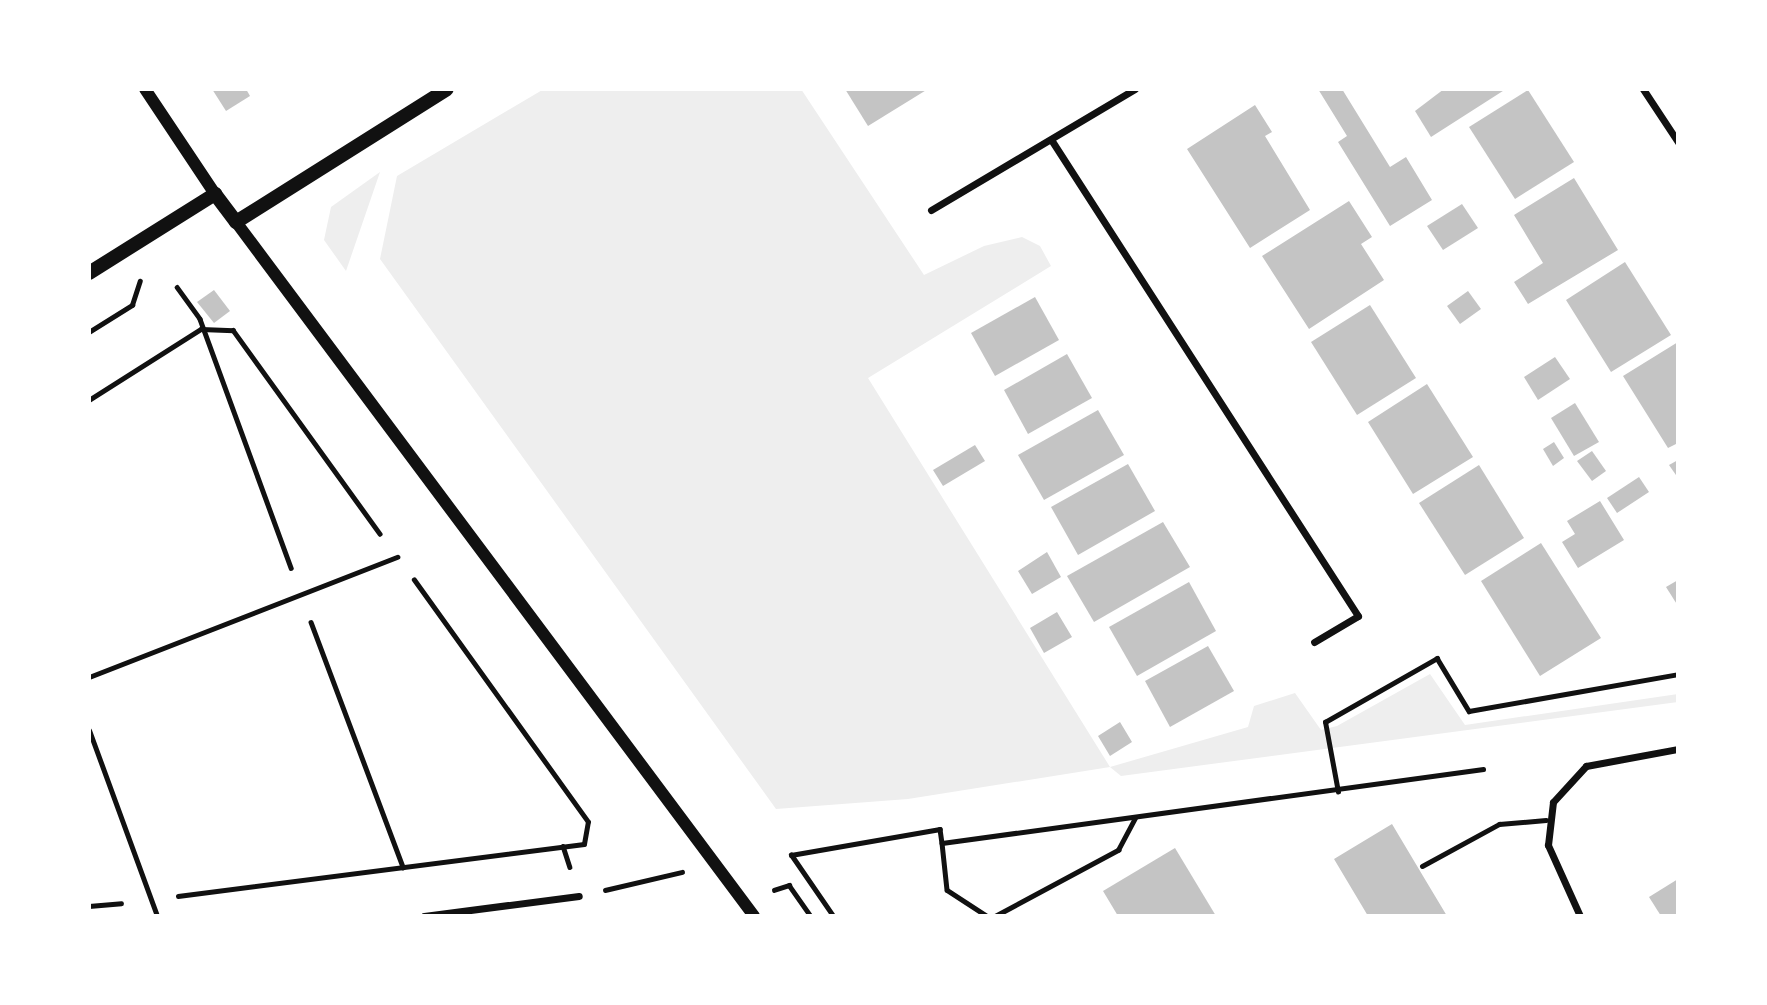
<!DOCTYPE html>
<style>
body{margin:0}
#map{position:relative;width:1767px;height:1005px;overflow:hidden;background:#fff;font-family:"IBM Plex Serif",serif}
div>[style]{position:absolute}
.green>*{inset:0;background:#eee}
.building>*{inset:0;background:#c4c4c4}
.path>*{height:4.5px;margin:-2.25px;padding:0 2.25px;transform-origin:2.25px;border-radius:2.25px;background:#111}
.service>*{height:5px;margin:-2.5px;padding:0 2.5px;transform-origin:2.5px;border-radius:2.5px;background:#111}
.minor>*{height:7px;margin:-3.5px;padding:0 3.5px;transform-origin:3.5px;border-radius:3.5px;background:#111}
.tertiary>*{height:12px;margin:-6px;padding:0 6px;transform-origin:6px;border-radius:6px;background:#111}
.secondary>*{height:14px;margin:-7px;padding:0 7px;transform-origin:7px;border-radius:7px;background:#111}
span{translate:-50% -50%;white-space:nowrap;text-align:center;line-height:1.15;-webkit-text-stroke:5px #fff;paint-order:stroke}
.frame{position:absolute;inset:0;border:91px solid #fff;pointer-events:none}
</style>
<div id="map">
<div class="green">
<i style="clip-path:polygon(544px 89px,801px 89px,924px 275px,984px 246px,1022px 237px,1040px 246px,1051px 266px,868px 378px,1110px 767px,1248px 727px,1254px 706px,1295px 693px,1321px 730px,1337px 726px,1430px 674px,1465px 725px,1678px 694px,1678px 702px,1121px 776px,1110px 767px,908px 799px,776px 809px,380px 259px,397px 176px)"></i>
<i style="clip-path:polygon(380px 172px,346px 271px,324px 240px,331px 207px)"></i>
</div>
<div class="building">
<i style="clip-path:polygon(212px 89px,246px 89px,250px 96px,226px 111px)"></i>
<i style="clip-path:polygon(845px 89px,928px 89px,868px 126px)"></i>
<i style="clip-path:polygon(1318px 89px,1342px 89px,1390px 167px,1406px 157px,1432px 200px,1390px 226px,1338px 142px,1347px 136px)"></i>
<i style="clip-path:polygon(1444px 89px,1506px 89px,1431px 137px,1415px 111px)"></i>
<i style="clip-path:polygon(1528px 90px,1574px 162px,1515px 199px,1469px 127px)"></i>
<i style="clip-path:polygon(1255px 105px,1272px 132px,1265px 136px,1310px 210px,1250px 248px,1187px 149px)"></i>
<i style="clip-path:polygon(1574px 178px,1618px 250px,1528px 304px,1514px 282px,1543px 263px,1514px 215px)"></i>
<i style="clip-path:polygon(1349px 201px,1372px 237px,1361px 244px,1384px 280px,1309px 329px,1262px 256px)"></i>
<i style="clip-path:polygon(1462px 204px,1478px 228px,1443px 250px,1427px 226px)"></i>
<i style="clip-path:polygon(1625px 262px,1671px 335px,1611px 372px,1566px 300px)"></i>
<i style="clip-path:polygon(214px 290px,230px 311px,214px 323px,197px 302px)"></i>
<i style="clip-path:polygon(1468px 291px,1481px 309px,1460px 324px,1447px 306px)"></i>
<i style="clip-path:polygon(1035px 297px,1059px 340px,995px 376px,971px 333px)"></i>
<i style="clip-path:polygon(1370px 305px,1416px 378px,1357px 415px,1311px 342px)"></i>
<i style="clip-path:polygon(1678px 342px,1678px 443px,1668px 448px,1623px 376px)"></i>
<i style="clip-path:polygon(1067px 354px,1092px 398px,1028px 434px,1004px 390px)"></i>
<i style="clip-path:polygon(1555px 357px,1570px 379px,1538px 400px,1524px 377px)"></i>
<i style="clip-path:polygon(1427px 384px,1473px 457px,1413px 494px,1368px 422px)"></i>
<i style="clip-path:polygon(1575px 403px,1599px 442px,1574px 456px,1551px 418px)"></i>
<i style="clip-path:polygon(1098px 410px,1124px 455px,1044px 500px,1018px 455px)"></i>
<i style="clip-path:polygon(1554px 442px,1564px 458px,1553px 466px,1543px 449px)"></i>
<i style="clip-path:polygon(975px 445px,985px 461px,943px 486px,933px 470px)"></i>
<i style="clip-path:polygon(1592px 451px,1606px 471px,1592px 481px,1577px 461px)"></i>
<i style="clip-path:polygon(1678px 460px,1678px 478px,1669px 465px)"></i>
<i style="clip-path:polygon(1128px 464px,1155px 511px,1078px 555px,1051px 507px)"></i>
<i style="clip-path:polygon(1479px 465px,1524px 538px,1465px 575px,1419px 503px)"></i>
<i style="clip-path:polygon(1639px 477px,1649px 492px,1617px 513px,1607px 498px)"></i>
<i style="clip-path:polygon(1600px 501px,1624px 540px,1578px 568px,1562px 542px,1575px 534px,1567px 521px)"></i>
<i style="clip-path:polygon(1163px 522px,1190px 567px,1094px 622px,1067px 576px)"></i>
<i style="clip-path:polygon(1541px 543px,1601px 638px,1540px 676px,1481px 581px)"></i>
<i style="clip-path:polygon(1047px 552px,1061px 577px,1032px 594px,1018px 571px)"></i>
<i style="clip-path:polygon(1678px 580px,1678px 606px,1666px 587px)"></i>
<i style="clip-path:polygon(1189px 582px,1216px 631px,1137px 676px,1109px 627px)"></i>
<i style="clip-path:polygon(1057px 612px,1072px 637px,1044px 653px,1030px 628px)"></i>
<i style="clip-path:polygon(1208px 646px,1234px 691px,1170px 727px,1145px 681px)"></i>
<i style="clip-path:polygon(1120px 722px,1132px 742px,1110px 756px,1098px 736px)"></i>
<i style="clip-path:polygon(1392px 824px,1423px 876px,1447px 916px,1368px 916px,1334px 859px)"></i>
<i style="clip-path:polygon(1175px 848px,1216px 916px,1118px 916px,1103px 891px)"></i>
<i style="clip-path:polygon(1678px 879px,1678px 916px,1661px 916px,1649px 897px)"></i>
</div>
<div class="path">
<i style="left:177px;top:287px;width:39px;rotate:54deg"></i>
<i style="left:200px;top:319px;width:265px;rotate:69.9deg"></i>
<i style="left:89px;top:332px;width:51px;rotate:-32.1deg"></i>
<i style="left:132px;top:305px;width:25px;rotate:-72deg"></i>
<i style="left:89px;top:400px;width:133px;rotate:-32.4deg"></i>
<i style="left:201px;top:329px;width:32px;rotate:2deg"></i>
<i style="left:233px;top:330px;width:251px;rotate:54.2deg"></i>
<i style="left:311px;top:622px;width:262px;rotate:69.4deg"></i>
<i style="left:1338px;top:792px;width:71px;rotate:-100.5deg"></i>
<i style="left:1325px;top:722px;width:129px;rotate:-29.7deg"></i>
<i style="left:1437px;top:658px;width:62px;rotate:58.9deg"></i>
<i style="left:1469px;top:711px;width:212px;rotate:-10deg"></i>
<i style="left:942px;top:843px;width:47px;rotate:83.9deg"></i>
<i style="left:947px;top:890px;width:48px;rotate:33deg"></i>
<i style="left:563px;top:846px;width:22px;rotate:72deg"></i>
<i style="left:605px;top:890px;width:79px;rotate:-13.2deg"></i>
<i style="left:774px;top:890px;width:16px;rotate:-18deg"></i>
<i style="left:789px;top:885px;width:38px;rotate:55deg"></i>
<i style="left:178px;top:896px;width:409px;rotate:-7.3deg"></i>
<i style="left:584px;top:844px;width:22px;rotate:-80deg"></i>
<i style="left:588px;top:822px;width:298px;rotate:-125.7deg"></i>
<i style="left:89px;top:906px;width:32px;rotate:-5deg"></i>
<i style="left:833px;top:916px;width:74px;rotate:-124.5deg"></i>
<i style="left:791px;top:855px;width:151px;rotate:-9.9deg"></i>
<i style="left:940px;top:829px;width:14px;rotate:82deg"></i>
<i style="left:942px;top:843px;width:546px;rotate:-7.79deg"></i>
<i style="left:995px;top:916px;width:140px;rotate:-28.2deg"></i>
<i style="left:1118px;top:850px;width:36px;rotate:-62deg"></i>
</div>
<div class="service">
<i style="left:89px;top:677px;width:331px;rotate:-21.3deg"></i>
<i style="left:89px;top:730px;width:198px;rotate:69.9deg"></i>
<i style="left:1422px;top:866px;width:88px;rotate:-28.6deg"></i>
<i style="left:1499px;top:824px;width:47px;rotate:-4.9deg"></i>
</div>
<div class="minor">
<i style="left:1643px;top:89px;width:64px;rotate:56.6deg"></i>
<i style="left:1052px;top:141px;width:565px;rotate:57.21deg"></i>
<i style="left:1358px;top:616px;width:51px;rotate:149.4deg"></i>
<i style="left:931px;top:210px;width:237px;rotate:-30.7deg"></i>
<i style="left:424px;top:916px;width:156px;rotate:-7.4deg"></i>
<i style="left:1580px;top:916px;width:78px;rotate:-114.3deg"></i>
<i style="left:1548px;top:845px;width:43px;rotate:-83.4deg"></i>
<i style="left:1553px;top:802px;width:49px;rotate:-47.5deg"></i>
<i style="left:1586px;top:766px;width:94px;rotate:-10.5deg"></i>
</div>
<div class="tertiary">
<i style="left:145px;top:89px;width:126px;rotate:56.3deg"></i>
<i style="left:236px;top:222px;width:866px;rotate:53.26deg"></i>
</div>
<div class="secondary">
<i style="left:89px;top:273px;width:149px;rotate:-32.1deg"></i>
<i style="left:215px;top:194px;width:35px;rotate:53deg"></i>
<i style="left:236px;top:222px;width:249px;rotate:-32.2deg"></i>
</div>
<div class="frame"></div>
</div>
